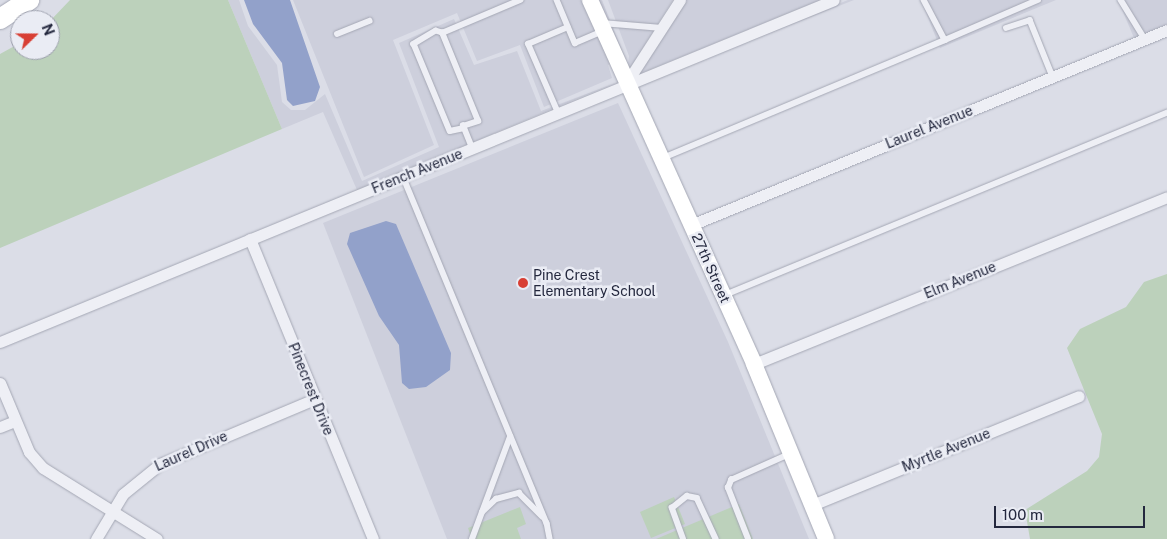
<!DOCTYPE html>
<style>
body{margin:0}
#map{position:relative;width:1167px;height:539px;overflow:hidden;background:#dbdde7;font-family:"Public Sans",sans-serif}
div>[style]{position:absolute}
.built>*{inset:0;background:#cdcfdc}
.green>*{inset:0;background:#bcd1bb}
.water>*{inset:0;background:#92a1ca}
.roads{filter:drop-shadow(0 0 1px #a4a7b4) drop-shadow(0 0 1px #a4a7b4)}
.lane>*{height:5.5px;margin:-2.75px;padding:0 2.75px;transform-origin:2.75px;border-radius:2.75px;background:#eeeff5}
.street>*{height:11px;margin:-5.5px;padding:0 5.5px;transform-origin:5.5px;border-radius:5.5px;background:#eeeff5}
.secondary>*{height:16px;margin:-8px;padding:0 8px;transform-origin:8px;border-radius:8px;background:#fff}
.highway>*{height:20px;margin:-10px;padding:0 10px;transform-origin:10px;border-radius:10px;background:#fff}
.dots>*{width:14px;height:14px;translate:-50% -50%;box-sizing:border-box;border:2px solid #eaecf4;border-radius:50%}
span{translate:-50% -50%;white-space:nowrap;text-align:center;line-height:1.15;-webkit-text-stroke:5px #eaecf4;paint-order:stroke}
.street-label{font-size:14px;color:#24283e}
.poi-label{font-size:14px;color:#24283e}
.left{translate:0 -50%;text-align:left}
.north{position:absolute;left:10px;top:10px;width:50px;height:50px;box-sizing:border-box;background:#eaecf4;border:1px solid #9b9eab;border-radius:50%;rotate:68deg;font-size:14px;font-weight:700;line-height:20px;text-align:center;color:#24283e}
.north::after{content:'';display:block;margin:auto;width:18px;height:22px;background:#d83f34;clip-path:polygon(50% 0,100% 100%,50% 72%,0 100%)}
.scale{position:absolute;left:994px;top:506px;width:151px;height:22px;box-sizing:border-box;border:2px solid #24283e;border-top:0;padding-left:6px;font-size:15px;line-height:18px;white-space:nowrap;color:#24283e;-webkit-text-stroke:4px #eaecf4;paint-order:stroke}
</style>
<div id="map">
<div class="built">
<i style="clip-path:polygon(228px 0,239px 0,248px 26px,277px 65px,282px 102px,291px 110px,305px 110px,325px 94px,362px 181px,439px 147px,399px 43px,454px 19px,474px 65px,517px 51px,541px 111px,618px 82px,357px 190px,323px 112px,282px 129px)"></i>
<i style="clip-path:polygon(293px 0,602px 0,625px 58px,608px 65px,612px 78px,544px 107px,520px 45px,477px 61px,457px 13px,393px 40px,434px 145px,364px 177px)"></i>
<i style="clip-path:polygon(608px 0,673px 0,627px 73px,629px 56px)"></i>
<i style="clip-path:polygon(686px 0,820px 0,639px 74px)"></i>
<i style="clip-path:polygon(848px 0,854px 0,633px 87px)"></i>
<i style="clip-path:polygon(921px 0,1056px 0,940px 48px)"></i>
<i style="clip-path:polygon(1118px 0,1167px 0,1167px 24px,1134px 38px)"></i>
<i style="clip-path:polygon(618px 103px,728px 342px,809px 539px,447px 539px,323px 223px)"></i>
</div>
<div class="green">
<i style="clip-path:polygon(70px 0,228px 0,282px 129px,0 248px,0 54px,20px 43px,20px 50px,50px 50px,50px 21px)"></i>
<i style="clip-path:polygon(1167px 274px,1167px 539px,1030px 539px,1025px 510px,1087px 471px,1099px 457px,1102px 434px,1067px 348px,1080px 329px,1126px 307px,1144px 282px)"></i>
<i style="clip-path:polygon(674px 497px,685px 524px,651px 538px,640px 512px)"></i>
<i style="clip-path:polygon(739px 504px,753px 539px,656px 539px)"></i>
<i style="clip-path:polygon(520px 507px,526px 524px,517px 528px,521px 539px,472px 539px,468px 528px)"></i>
</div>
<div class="water">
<i style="clip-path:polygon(244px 0,290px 0,320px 87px,315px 101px,293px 106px,287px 100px,282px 63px,253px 24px)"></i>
<i style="clip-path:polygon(386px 221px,396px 224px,451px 353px,450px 370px,426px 387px,409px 389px,402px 383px,399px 345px,379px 316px,347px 244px,350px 233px)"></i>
</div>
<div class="roads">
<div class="lane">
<i style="left:557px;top:0;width:47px;rotate:67.3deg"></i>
<i style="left:575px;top:43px;width:30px;rotate:-23deg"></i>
<i style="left:924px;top:0;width:45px;rotate:62.3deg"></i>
<i style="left:945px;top:40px;width:101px;rotate:-23.3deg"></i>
<i style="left:1121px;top:0;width:46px;rotate:58.4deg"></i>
<i style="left:602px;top:23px;width:60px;rotate:4.8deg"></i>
<i style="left:1006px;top:28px;width:25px;rotate:-18deg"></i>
<i style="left:1030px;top:20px;width:61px;rotate:68deg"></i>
<i style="left:442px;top:33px;width:6px;rotate:-162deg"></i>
<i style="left:436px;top:31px;width:26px;rotate:149deg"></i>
<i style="left:414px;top:44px;width:94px;rotate:67.5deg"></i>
<i style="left:450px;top:131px;width:14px;rotate:-12deg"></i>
<i style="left:337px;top:34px;width:35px;rotate:-22deg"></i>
<i style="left:558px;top:113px;width:75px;rotate:-113.5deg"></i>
<i style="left:528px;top:44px;width:43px;rotate:-23deg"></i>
<i style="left:472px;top:148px;width:24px;rotate:-112deg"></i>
<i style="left:463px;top:126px;width:16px;rotate:-18deg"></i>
<i style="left:478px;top:121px;width:95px;rotate:-112.2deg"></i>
<i style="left:442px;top:33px;width:85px;rotate:-22.9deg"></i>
<i style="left:663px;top:158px;width:306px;rotate:-22.7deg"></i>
<i style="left:403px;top:176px;width:376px;rotate:67.5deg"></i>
<i style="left:547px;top:523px;width:16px;rotate:79deg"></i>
<i style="left:725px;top:295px;width:478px;rotate:-22.4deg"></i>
<i style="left:482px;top:512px;width:19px;rotate:-43deg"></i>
<i style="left:496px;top:499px;width:24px;rotate:-15deg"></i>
<i style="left:519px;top:493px;width:33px;rotate:45deg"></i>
<i style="left:472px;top:539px;width:109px;rotate:-69.6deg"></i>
<i style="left:683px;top:539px;width:33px;rotate:-110deg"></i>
<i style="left:672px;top:508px;width:19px;rotate:-39deg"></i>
<i style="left:687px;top:496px;width:10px;rotate:11deg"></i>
<i style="left:697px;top:498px;width:45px;rotate:65.1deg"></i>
<i style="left:748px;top:539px;width:55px;rotate:-111.4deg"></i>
<i style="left:728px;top:488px;width:9px;rotate:-69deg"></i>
<i style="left:731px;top:480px;width:64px;rotate:-24.1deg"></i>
</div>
<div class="street">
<i style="left:625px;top:85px;width:101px;rotate:-57.1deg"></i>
<i style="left:691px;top:225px;width:514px;rotate:-22.28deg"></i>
<i style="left:250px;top:239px;width:324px;rotate:67.7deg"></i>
<i style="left:0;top:342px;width:901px;rotate:-22.3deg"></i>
<i style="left:754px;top:364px;width:445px;rotate:-22deg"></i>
<i style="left:0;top:383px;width:75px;rotate:67.2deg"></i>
<i style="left:29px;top:452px;width:21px;rotate:49deg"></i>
<i style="left:43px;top:468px;width:134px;rotate:31.9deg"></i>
<i style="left:0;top:427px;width:16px;rotate:-22deg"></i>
<i style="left:812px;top:505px;width:288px;rotate:-22.2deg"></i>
<i style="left:96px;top:539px;width:52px;rotate:-59deg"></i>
<i style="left:123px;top:494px;width:48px;rotate:-39deg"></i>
<i style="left:160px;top:464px;width:168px;rotate:-22.8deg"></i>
</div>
<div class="secondary">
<i style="left:590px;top:0;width:399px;rotate:65.7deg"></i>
<i style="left:754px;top:364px;width:189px;rotate:67.6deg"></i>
</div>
<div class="highway">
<i style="left:0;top:19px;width:35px;rotate:-33deg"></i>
</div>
</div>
<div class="dots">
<i style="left:523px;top:283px;background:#d83f34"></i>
</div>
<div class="street-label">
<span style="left:929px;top:127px;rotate:-22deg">Laurel Avenue</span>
<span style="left:417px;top:171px;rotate:-22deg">French Avenue</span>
<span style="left:711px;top:268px;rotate:66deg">27th Street</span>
<span style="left:960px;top:280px;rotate:-22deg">Elm Avenue</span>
<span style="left:311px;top:389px;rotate:68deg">Pinecrest Drive</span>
<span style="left:946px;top:450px;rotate:-22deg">Myrtle Avenue</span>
<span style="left:191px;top:451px;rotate:-24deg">Laurel Drive</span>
</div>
<div class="poi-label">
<span class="left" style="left:533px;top:283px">Pine Crest<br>Elementary School</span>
</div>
<div class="north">N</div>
<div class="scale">100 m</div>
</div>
